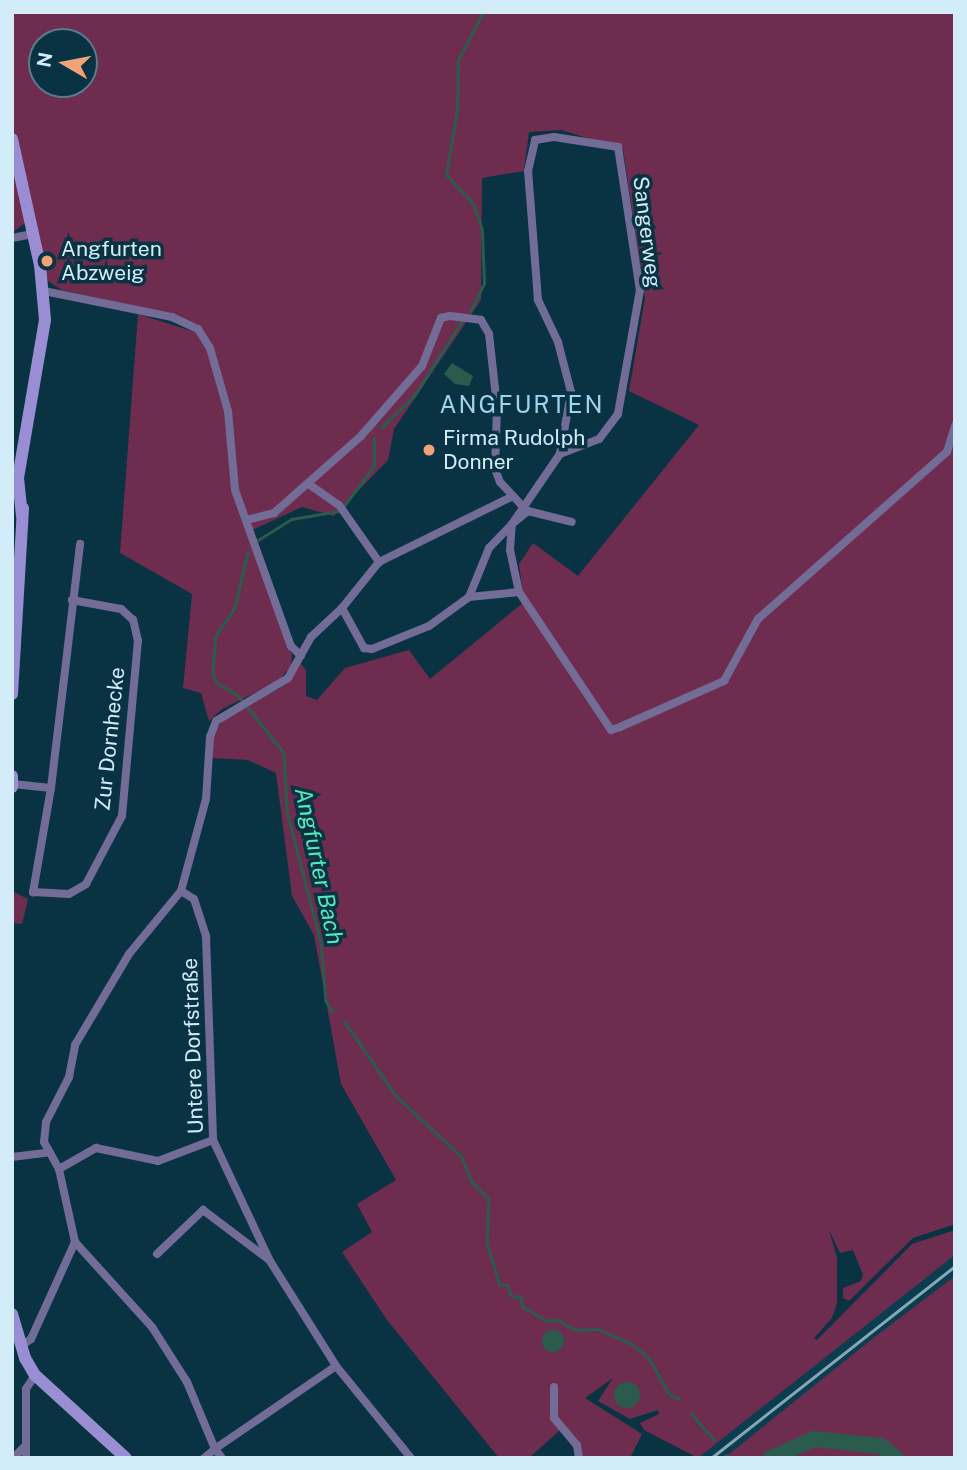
<!DOCTYPE html>
<meta charset="utf-8">
<style>
body{margin:0}
#map{position:relative;width:967px;height:1470px;overflow:hidden;background:#093243;font-family:"Public Sans",sans-serif}
div>[style]{position:absolute}
.built>*{inset:0;background:#0a3d50}
.green>*{inset:0;background:#6e2d4f}
.water>*{inset:0;background:#2b5b4c}
.round{border-radius:50%}
.stream>*{height:2.5px;margin:-1.25px;padding:0 1.25px;transform-origin:1.25px;border-radius:1.25px;background:#2b5b4c}
.river>*{height:16px;margin:-8px;padding:0 8px;transform-origin:8px;border-radius:8px;background:#2b5b4c}
.minor>*{height:8px;margin:-4px;padding:0 4px;transform-origin:4px;border-radius:4px;background:#726c97}
.secondary>*{height:12px;margin:-6px;padding:0 6px;transform-origin:6px;border-radius:6px;background:#998ed3}
.rail>*{height:2.5px;margin:-1.25px;padding:0 1.25px;transform-origin:1.25px;border-radius:1.25px;background:#87a7b5}
.dots>*{width:19px;height:19px;translate:-50% -50%;box-sizing:border-box;border:4px solid #093243;border-radius:50%}
span{translate:-50% -50%;white-space:nowrap;text-align:center;line-height:1.15;-webkit-text-stroke:7px #093243;paint-order:stroke}
.street-label{font-size:21px;color:#d2ecf9}
.poi-label{font-size:21px;color:#d2ecf9}
.left{translate:0 -50%;text-align:left}
.water-label{font-size:23px;color:#52ebbf;font-style:italic}
.quarter-label{font-size:24px;color:#9fd4ee;letter-spacing:2px}
.frame{position:absolute;inset:0;border:14px solid #d2ecf9;pointer-events:none}
.north{position:absolute;left:28px;top:28px;width:70px;height:70px;box-sizing:border-box;background:#093243;border:2px solid #597c8c;border-radius:50%;rotate:280deg;font-size:19px;font-weight:700;line-height:28px;text-align:center;color:#d2ecf9}
.north::after{content:'';display:block;margin:auto;width:24px;height:32px;background:#efa377;clip-path:polygon(50% 0,100% 100%,50% 72%,0 100%)}
</style>
<div id="map">
<div class="built">
<i style="clip-path:polygon(955px 1255px,955px 1276px,724px 1458px,698px 1458px)"></i>
</div>
<div class="green">
<i style="clip-path:polygon(evenodd,12px 12px,955px 12px,955px 1224px,913px 1238px,849px 1301px,843px 1298px,843px 1288px,861px 1281px,863px 1275px,853px 1250px,840px 1253px,829px 1230px,837px 1258px,837px 1303px,832px 1318px,814px 1338px,817px 1340px,912px 1244px,955px 1230px,955px 1255px,698px 1458px,644px 1430px,640px 1423px,659px 1414px,658px 1410px,630px 1419px,598px 1401px,613px 1378px,585px 1398px,642px 1434px,630px 1458px,576px 1458px,572px 1442px,560px 1430px,529px 1458px,499px 1458px,387px 1320px,342px 1252px,372px 1232px,357px 1204px,396px 1180px,341px 1084px,314px 935px,292px 896px,276px 773px,248px 760px,212px 758px,212px 736px,223px 720px,280px 688px,300px 663px,306px 670px,306px 696px,317px 700px,345px 668px,409px 650px,430px 679px,524px 602px,519px 564px,533px 543px,578px 576px,699px 425px,629px 391px,645px 298px,623px 149px,561px 130px,529px 132px,524px 171px,482px 178px,481px 300px,394px 429px,388px 460px,334px 516px,302px 507px,248px 532px,292px 655px,291px 666px,277px 682px,222px 709px,209px 721px,201px 693px,183px 688px,192px 594px,120px 553px,138px 314px,207px 336px,180px 316px,62px 290px,48px 281px,12px 124px,12px 12px,42px 42px,84px 42px,84px 84px,42px 84px,42px 42px)"></i>
<i style="clip-path:polygon(12px 160px,25px 223px,12px 233px)"></i>
<i style="clip-path:polygon(12px 891px,28px 899px,22px 924px,12px 923px)"></i>
<i style="clip-path:polygon(955px 1276px,955px 1458px,724px 1458px,876px 1336px)"></i>
</div>
<div class="water">
<i style="clip-path:polygon(452px 363px,473px 376px,469px 386px,455px 384px,444px 374px)"></i>
<i class="round" style="left:542px;top:1330px;width:22px;height:22px"></i>
<i class="round" style="left:614px;top:1382px;width:26px;height:26px"></i>
</div>
<div class="stream">
<i style="left:470px;top:312px;width:32px;rotate:-64deg"></i>
<i style="left:484px;top:283px;width:53px;rotate:-92.2deg"></i>
<i style="left:482px;top:230px;width:28px;rotate:-109deg"></i>
<i style="left:473px;top:204px;width:40px;rotate:-133deg"></i>
<i style="left:446px;top:175px;width:66px;rotate:-80.4deg"></i>
<i style="left:457px;top:110px;width:50px;rotate:-88.9deg"></i>
<i style="left:458px;top:60px;width:54px;rotate:-62.5deg"></i>
<i style="left:381px;top:428px;width:46px;rotate:-44.1deg"></i>
<i style="left:414px;top:396px;width:89px;rotate:-57.4deg"></i>
<i style="left:344px;top:506px;width:50px;rotate:-53.1deg"></i>
<i style="left:374px;top:466px;width:28px;rotate:-90deg"></i>
<i style="left:258px;top:540px;width:40px;rotate:-32deg"></i>
<i style="left:292px;top:519px;width:48px;rotate:-9.7deg"></i>
<i style="left:248px;top:552px;width:57px;rotate:103.1deg"></i>
<i style="left:235px;top:608px;width:34px;rotate:124deg"></i>
<i style="left:216px;top:636px;width:37px;rotate:95deg"></i>
<i style="left:213px;top:673px;width:11px;rotate:68deg"></i>
<i style="left:217px;top:683px;width:24px;rotate:30deg"></i>
<i style="left:238px;top:695px;width:74px;rotate:51.6deg"></i>
<i style="left:284px;top:753px;width:58px;rotate:87deg"></i>
<i style="left:287px;top:811px;width:135px;rotate:75.5deg"></i>
<i style="left:321px;top:942px;width:59px;rotate:85.2deg"></i>
<i style="left:326px;top:1001px;width:12px;rotate:59deg"></i>
<i style="left:345px;top:1022px;width:90px;rotate:55.4deg"></i>
<i style="left:396px;top:1096px;width:90px;rotate:42.7deg"></i>
<i style="left:462px;top:1157px;width:26px;rotate:69deg"></i>
<i style="left:471px;top:1181px;width:25px;rotate:45deg"></i>
<i style="left:489px;top:1199px;width:44px;rotate:92.6deg"></i>
<i style="left:487px;top:1243px;width:44px;rotate:72.8deg"></i>
<i style="left:500px;top:1285px;width:7px"></i>
<i style="left:507px;top:1285px;width:12px;rotate:66deg"></i>
<i style="left:512px;top:1296px;width:9px;rotate:6deg"></i>
<i style="left:521px;top:1297px;width:10px;rotate:79deg"></i>
<i style="left:523px;top:1307px;width:28px;rotate:30deg"></i>
<i style="left:547px;top:1321px;width:11px;rotate:-5deg"></i>
<i style="left:558px;top:1320px;width:21px;rotate:29deg"></i>
<i style="left:576px;top:1330px;width:21px;rotate:-3deg"></i>
<i style="left:597px;top:1329px;width:38px;rotate:23deg"></i>
<i style="left:632px;top:1344px;width:22px;rotate:39deg"></i>
<i style="left:649px;top:1358px;width:43px;rotate:60.4deg"></i>
<i style="left:670px;top:1395px;width:11px;rotate:22deg"></i>
<i style="left:691px;top:1413px;width:35px;rotate:49deg"></i>
<i style="left:726px;top:1455px;width:4px;rotate:56deg"></i>
</div>
<div class="river">
<i style="left:771px;top:1458px;width:47px;rotate:-23.8deg"></i>
<i style="left:814px;top:1439px;width:67px;rotate:6deg"></i>
<i style="left:881px;top:1446px;width:19px;rotate:39deg"></i>
</div>
<div class="minor">
<i style="left:12px;top:238px;width:21px;rotate:-11deg"></i>
<i style="left:44px;top:291px;width:131px;rotate:11.5deg"></i>
<i style="left:172px;top:317px;width:29px;rotate:25deg"></i>
<i style="left:198px;top:329px;width:22px;rotate:58deg"></i>
<i style="left:210px;top:348px;width:66px;rotate:74.1deg"></i>
<i style="left:228px;top:411px;width:79px;rotate:84.9deg"></i>
<i style="left:235px;top:490px;width:166px;rotate:70.3deg"></i>
<i style="left:291px;top:646px;width:14px;rotate:45deg"></i>
<i style="left:310px;top:485px;width:35px;rotate:35deg"></i>
<i style="left:339px;top:505px;width:70px;rotate:54.9deg"></i>
<i style="left:246px;top:520px;width:29px;rotate:-14deg"></i>
<i style="left:274px;top:513px;width:116px;rotate:-41.5deg"></i>
<i style="left:361px;top:436px;width:93px;rotate:-48.9deg"></i>
<i style="left:422px;top:366px;width:52px;rotate:-68.4deg"></i>
<i style="left:441px;top:318px;width:9px;rotate:-13deg"></i>
<i style="left:450px;top:316px;width:31px;rotate:7deg"></i>
<i style="left:481px;top:320px;width:16px;rotate:60deg"></i>
<i style="left:489px;top:334px;width:73px;rotate:83.7deg"></i>
<i style="left:497px;top:407px;width:62px;rotate:91.8deg"></i>
<i style="left:495px;top:469px;width:14px;rotate:69deg"></i>
<i style="left:500px;top:482px;width:34px;rotate:47deg"></i>
<i style="left:519px;top:592px;width:43px;rotate:-102.1deg"></i>
<i style="left:510px;top:550px;width:26px;rotate:-86deg"></i>
<i style="left:512px;top:524px;width:21px;rotate:-39deg"></i>
<i style="left:528px;top:511px;width:45px;rotate:14deg"></i>
<i style="left:469px;top:597px;width:50px;rotate:-5.7deg"></i>
<i style="left:519px;top:592px;width:166px;rotate:56.3deg"></i>
<i style="left:611px;top:730px;width:9px;rotate:-18deg"></i>
<i style="left:620px;top:727px;width:114px;rotate:-23.9deg"></i>
<i style="left:724px;top:681px;width:71px;rotate:-61.3deg"></i>
<i style="left:758px;top:619px;width:252px;rotate:-41.5deg"></i>
<i style="left:947px;top:452px;width:28px;rotate:-73deg"></i>
<i style="left:342px;top:608px;width:46px;rotate:61.2deg"></i>
<i style="left:364px;top:648px;width:8px;rotate:7deg"></i>
<i style="left:372px;top:649px;width:61px;rotate:-22deg"></i>
<i style="left:429px;top:626px;width:49px;rotate:-35.9deg"></i>
<i style="left:469px;top:597px;width:53px;rotate:-67.8deg"></i>
<i style="left:489px;top:548px;width:33px;rotate:-46deg"></i>
<i style="left:512px;top:524px;width:85px;rotate:-55.6deg"></i>
<i style="left:560px;top:454px;width:63px;rotate:-79.9deg"></i>
<i style="left:571px;top:392px;width:52px;rotate:-104.6deg"></i>
<i style="left:558px;top:342px;width:47px;rotate:-115.5deg"></i>
<i style="left:538px;top:300px;width:129px;rotate:-94.4deg"></i>
<i style="left:528px;top:171px;width:32px;rotate:-77deg"></i>
<i style="left:535px;top:140px;width:19px;rotate:-9deg"></i>
<i style="left:554px;top:137px;width:65px;rotate:8.9deg"></i>
<i style="left:618px;top:147px;width:145px;rotate:81.3deg"></i>
<i style="left:640px;top:290px;width:126px;rotate:100.1deg"></i>
<i style="left:618px;top:414px;width:31px;rotate:127deg"></i>
<i style="left:599px;top:439px;width:42px;rotate:159deg"></i>
<i style="left:13px;top:784px;width:38px;rotate:6deg"></i>
<i style="left:51px;top:788px;width:246px;rotate:-83.2deg"></i>
<i style="left:51px;top:788px;width:106px;rotate:99.8deg"></i>
<i style="left:33px;top:892px;width:36px;rotate:3deg"></i>
<i style="left:69px;top:894px;width:20px;rotate:-30deg"></i>
<i style="left:86px;top:884px;width:77px;rotate:-62.1deg"></i>
<i style="left:122px;top:816px;width:176px;rotate:-84.8deg"></i>
<i style="left:138px;top:641px;width:22px;rotate:-103deg"></i>
<i style="left:133px;top:620px;width:16px;rotate:-137deg"></i>
<i style="left:121px;top:609px;width:50px;rotate:-169.6deg"></i>
<i style="left:181px;top:891px;width:15px;rotate:32deg"></i>
<i style="left:194px;top:899px;width:40px;rotate:72deg"></i>
<i style="left:206px;top:937px;width:203px;rotate:88deg"></i>
<i style="left:213px;top:1140px;width:134px;rotate:64.8deg"></i>
<i style="left:270px;top:1261px;width:124px;rotate:57.8deg"></i>
<i style="left:336px;top:1366px;width:147px;rotate:145.6deg"></i>
<i style="left:215px;top:1449px;width:11px;rotate:52deg"></i>
<i style="left:12px;top:1157px;width:38px;rotate:-7deg"></i>
<i style="left:59px;top:1169px;width:43px;rotate:-29.6deg"></i>
<i style="left:96px;top:1148px;width:63px;rotate:11.8deg"></i>
<i style="left:158px;top:1161px;width:59px;rotate:-20.9deg"></i>
<i style="left:157px;top:1254px;width:64px;rotate:-43.7deg"></i>
<i style="left:203px;top:1210px;width:81px;rotate:37deg"></i>
<i style="left:21px;top:1346px;width:12px;rotate:-35deg"></i>
<i style="left:31px;top:1339px;width:107px;rotate:-65.6deg"></i>
<i style="left:336px;top:1366px;width:119px;rotate:50.8deg"></i>
<i style="left:554px;top:1387px;width:31px;rotate:90deg"></i>
<i style="left:554px;top:1418px;width:35px;rotate:50deg"></i>
<i style="left:577px;top:1445px;width:13px;rotate:81deg"></i>
<i style="left:26px;top:1445px;width:13px;rotate:90deg"></i>
<i style="left:13px;top:1458px;width:18px;rotate:-45deg"></i>
<i style="left:26px;top:1445px;width:56px;rotate:-90deg"></i>
<i style="left:26px;top:1389px;width:17px;rotate:-57deg"></i>
<i style="left:204px;top:1458px;width:14px;rotate:-39deg"></i>
<i style="left:215px;top:1449px;width:73px;rotate:-112.7deg"></i>
<i style="left:187px;top:1382px;width:65px;rotate:-122.5deg"></i>
<i style="left:152px;top:1327px;width:115px;rotate:-132.2deg"></i>
<i style="left:75px;top:1242px;width:75px;rotate:-102.4deg"></i>
<i style="left:59px;top:1169px;width:31px;rotate:-119deg"></i>
<i style="left:44px;top:1142px;width:20px;rotate:-84deg"></i>
<i style="left:46px;top:1122px;width:51px;rotate:-62.9deg"></i>
<i style="left:69px;top:1077px;width:33px;rotate:-79deg"></i>
<i style="left:75px;top:1045px;width:106px;rotate:-59.3deg"></i>
<i style="left:129px;top:954px;width:82px;rotate:-50.5deg"></i>
<i style="left:181px;top:891px;width:95px;rotate:-74.8deg"></i>
<i style="left:206px;top:799px;width:62px;rotate:-86.3deg"></i>
<i style="left:210px;top:737px;width:17px;rotate:-69deg"></i>
<i style="left:216px;top:721px;width:84px;rotate:-30.8deg"></i>
<i style="left:288px;top:678px;width:47px;rotate:-60.7deg"></i>
<i style="left:311px;top:637px;width:42px;rotate:-43.1deg"></i>
<i style="left:342px;top:608px;width:59px;rotate:-51.2deg"></i>
<i style="left:379px;top:562px;width:147px;rotate:-26.2deg"></i>
</div>
<div class="secondary">
<i style="left:12px;top:139px;width:129px;rotate:77.5deg"></i>
<i style="left:40px;top:265px;width:55px;rotate:84.8deg"></i>
<i style="left:45px;top:320px;width:160px;rotate:99.7deg"></i>
<i style="left:18px;top:478px;width:38px;rotate:84deg"></i>
<i style="left:12px;top:694px;width:186px;rotate:-86.6deg"></i>
<i style="left:12px;top:776px;width:11px;rotate:90deg"></i>
<i style="left:12px;top:1314px;width:46px;rotate:73.5deg"></i>
<i style="left:25px;top:1358px;width:20px;rotate:60deg"></i>
<i style="left:35px;top:1375px;width:123px;rotate:42.4deg"></i>
</div>
<div class="rail">
<i style="left:711px;top:1458px;width:310px;rotate:-38.2deg"></i>
</div>
<div class="dots">
<i style="left:47px;top:261px;background:#efa377"></i>
<i style="left:429px;top:450px;background:#efa377"></i>
</div>
<div class="street-label">
<span style="left:647px;top:232px;rotate:83deg">Sangerweg</span>
<span style="left:110px;top:739px;rotate:-84deg">Zur Dornhecke</span>
<span style="left:193px;top:1046px;rotate:-92deg">Untere Dorfstraße</span>
</div>
<div class="poi-label">
<span class="left" style="left:61px;top:261px">Angfurten<br>Abzweig</span>
<span class="left" style="left:443px;top:450px">Firma Rudolph<br>Donner</span>
</div>
<div class="water-label">
<span style="left:319px;top:866px;rotate:78deg">Angfurter Bach</span>
</div>
<div class="quarter-label">
<span style="left:522px;top:405px">ANGFURTEN</span>
</div>
<div class="frame"></div>
<div class="north">N</div>
</div>
